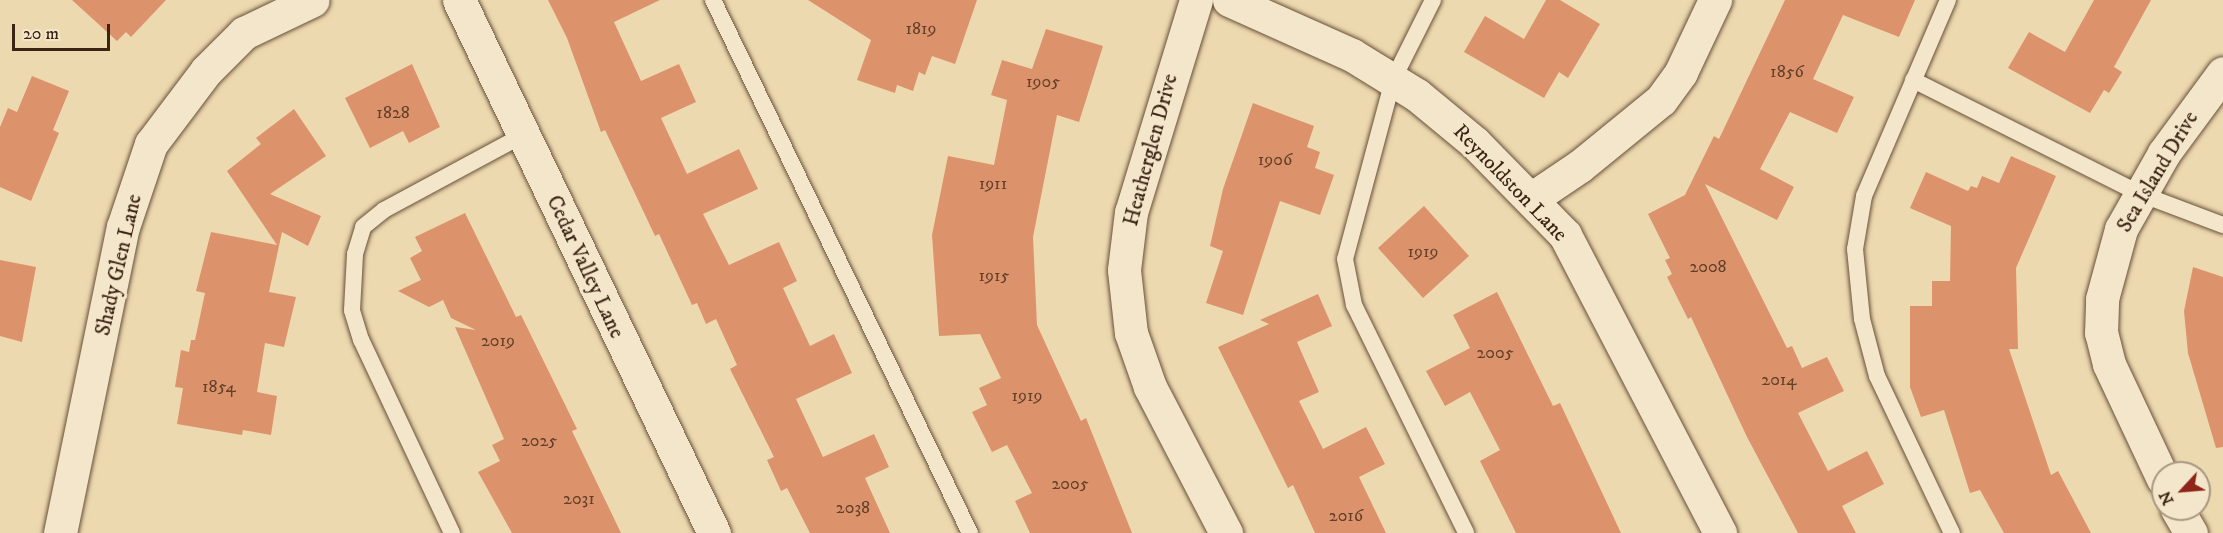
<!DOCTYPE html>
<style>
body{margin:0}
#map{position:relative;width:2223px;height:533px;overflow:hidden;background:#edd9af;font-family:"IM FELL DW Pica",serif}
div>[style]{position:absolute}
.building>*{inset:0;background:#dc936c}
.roads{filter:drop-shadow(0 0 2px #68513a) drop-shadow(0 0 2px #68513a)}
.service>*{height:16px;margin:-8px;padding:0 8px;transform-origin:8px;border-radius:8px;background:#f3e6cb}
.minor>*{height:33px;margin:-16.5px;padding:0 16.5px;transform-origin:16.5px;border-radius:16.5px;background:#f3e6cb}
.tertiary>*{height:33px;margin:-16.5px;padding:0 16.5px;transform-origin:16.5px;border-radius:16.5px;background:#f3e6cb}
span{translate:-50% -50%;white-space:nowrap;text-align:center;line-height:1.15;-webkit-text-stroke:6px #f3e6cb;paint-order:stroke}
.number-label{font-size:18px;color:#634029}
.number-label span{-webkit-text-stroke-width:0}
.street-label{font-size:21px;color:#3b2413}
.north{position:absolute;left:2151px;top:461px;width:60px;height:60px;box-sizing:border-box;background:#f3e6cb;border:2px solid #a99881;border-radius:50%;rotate:244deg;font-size:16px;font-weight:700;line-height:24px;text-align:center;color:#3b2413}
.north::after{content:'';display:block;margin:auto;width:21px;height:27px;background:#8f2418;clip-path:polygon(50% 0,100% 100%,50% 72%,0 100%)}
.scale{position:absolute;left:12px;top:24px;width:98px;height:27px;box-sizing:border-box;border:3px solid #3b2413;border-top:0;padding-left:8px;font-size:18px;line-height:21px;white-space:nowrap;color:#3b2413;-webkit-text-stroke:4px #f3e6cb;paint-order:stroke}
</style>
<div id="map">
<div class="building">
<i style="clip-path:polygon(72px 0,166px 0,131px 37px,126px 32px,117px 41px)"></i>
<i style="clip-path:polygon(548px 0,660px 0,614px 22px,641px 81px,679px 64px,696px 102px,661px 118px,687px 174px,739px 149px,758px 189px,703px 214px,729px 265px,779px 242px,797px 281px,783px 288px,810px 346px,834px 334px,852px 373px,796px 399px,823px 457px,874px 434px,889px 467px,865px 478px,890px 533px,810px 533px,787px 488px,781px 491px,767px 460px,774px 457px,730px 369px,737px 365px,716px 319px,706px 324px,697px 303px,692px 305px,659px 234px,655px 236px,605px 130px,601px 132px,567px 38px)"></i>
<i style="clip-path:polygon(808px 0,977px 0,955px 64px,932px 56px,925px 75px,919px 72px,913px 91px,897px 85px,895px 93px,857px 80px,871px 40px)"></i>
<i style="clip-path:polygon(1546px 0,1560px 0,1600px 24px,1568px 78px,1559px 72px,1544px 98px,1464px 52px,1485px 16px,1524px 39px)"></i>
<i style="clip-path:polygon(1785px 0,1915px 0,1899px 37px,1843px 15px,1813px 79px,1854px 97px,1837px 133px,1790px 112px,1760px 169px,1794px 187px,1777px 220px,1705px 184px,1787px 348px,1792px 346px,1802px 368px,1827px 357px,1844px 391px,1798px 413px,1828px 471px,1867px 451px,1884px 484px,1842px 506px,1856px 533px,1798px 533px,1747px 437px,1691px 317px,1688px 319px,1667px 277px,1672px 274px,1665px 260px,1670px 258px,1648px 214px,1685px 195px,1714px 136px,1719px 139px)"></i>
<i style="clip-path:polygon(2094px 0,2151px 0,2114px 67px,2122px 72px,2109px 93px,2104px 90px,2090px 113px,2008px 68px,2029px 32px,2065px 52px)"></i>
<i style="clip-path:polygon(1046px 29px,1103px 46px,1079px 122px,1057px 115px,1033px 237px,1037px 325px,1081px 421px,1086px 418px,1132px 533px,1030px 533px,1015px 501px,1032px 493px,1007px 445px,992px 452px,972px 412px,987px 405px,979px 388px,1001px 378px,980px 334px,939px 336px,932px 235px,948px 156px,994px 165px,1007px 100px,991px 95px,1002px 60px,1032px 69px)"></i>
<i style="clip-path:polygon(412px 64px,440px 127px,409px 143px,403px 131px,370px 148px,345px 98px)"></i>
<i style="clip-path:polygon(32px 76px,69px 91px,53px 130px,59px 133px,31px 201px,0 187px,0 127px,8px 108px,17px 112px)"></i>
<i style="clip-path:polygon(1253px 103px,1314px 126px,1307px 147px,1320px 152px,1315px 168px,1334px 175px,1320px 215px,1280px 201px,1243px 315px,1206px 303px,1223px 251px,1210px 246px,1223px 189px)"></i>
<i style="clip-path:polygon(294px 109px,326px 156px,270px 194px,321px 216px,308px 246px,282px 232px,269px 292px,296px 297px,284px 347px,265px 343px,257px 392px,277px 396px,271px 435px,243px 430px,242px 435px,177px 424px,183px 388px,175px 387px,181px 350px,189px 352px,191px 340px,195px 340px,205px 293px,196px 291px,211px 232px,277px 245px,227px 171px,261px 144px,256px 138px)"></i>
<i style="clip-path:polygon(2011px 156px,2056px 176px,2016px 268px,2018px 349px,2009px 349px,2051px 475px,2058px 471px,2091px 533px,2004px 533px,1980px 490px,1970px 493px,1944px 410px,1921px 417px,1910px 387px,1910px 306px,1932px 306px,1932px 281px,1950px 281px,1951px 226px,1910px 208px,1926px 172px,1968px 191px,1971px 186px,1977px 188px,1982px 176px,1999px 183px)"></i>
<i style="clip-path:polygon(1424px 206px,1469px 256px,1423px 298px,1378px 248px)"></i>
<i style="clip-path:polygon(465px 213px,516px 317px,521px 315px,577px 429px,572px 431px,621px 533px,512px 533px,478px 472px,500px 461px,492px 445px,504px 439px,455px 327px,476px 330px,451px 318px,443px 300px,429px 307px,398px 291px,421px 280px,410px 258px,422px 251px,415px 237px)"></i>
<i style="clip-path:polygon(0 260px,36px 267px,22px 342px,0 336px)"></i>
<i style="clip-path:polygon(2193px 267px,2223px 277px,2223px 447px,2216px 448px,2188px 353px,2184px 311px)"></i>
<i style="clip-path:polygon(1497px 292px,1553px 406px,1560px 403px,1621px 533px,1516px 533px,1480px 461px,1500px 450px,1470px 392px,1445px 406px,1426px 371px,1470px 348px,1453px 315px)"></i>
<i style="clip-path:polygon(1318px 294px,1332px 326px,1297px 342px,1319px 392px,1299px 401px,1323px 449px,1366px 427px,1385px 464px,1359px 477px,1386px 533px,1315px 533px,1293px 485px,1288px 488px,1218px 347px,1269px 324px,1260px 320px)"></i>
</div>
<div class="roads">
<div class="service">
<i style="left:713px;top:0;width:592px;rotate:64.26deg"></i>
<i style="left:1433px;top:0;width:89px;rotate:116.6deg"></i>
<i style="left:1393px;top:80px;width:185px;rotate:105deg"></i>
<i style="left:1345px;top:259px;width:47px;rotate:78.9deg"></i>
<i style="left:1354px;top:305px;width:254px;rotate:63.8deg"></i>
<i style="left:1948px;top:0;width:213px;rotate:113.2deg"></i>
<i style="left:1864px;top:196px;width:54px;rotate:99.6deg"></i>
<i style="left:1855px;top:249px;width:70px;rotate:84.3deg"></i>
<i style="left:1862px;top:319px;width:59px;rotate:75.3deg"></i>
<i style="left:1877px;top:376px;width:174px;rotate:64.5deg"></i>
<i style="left:1913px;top:80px;width:255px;rotate:26.6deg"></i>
<i style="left:2141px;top:194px;width:88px;rotate:20.7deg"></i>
<i style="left:452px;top:533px;width:213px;rotate:-115.2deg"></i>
<i style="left:361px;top:340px;width:31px;rotate:-107deg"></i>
<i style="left:352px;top:310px;width:56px;rotate:-86.9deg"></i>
<i style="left:355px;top:254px;width:28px;rotate:-73deg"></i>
<i style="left:363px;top:227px;width:27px;rotate:-39deg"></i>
<i style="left:384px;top:210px;width:158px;rotate:-28.3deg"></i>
</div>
<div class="minor">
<i style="left:459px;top:0;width:591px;rotate:64.43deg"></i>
<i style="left:1196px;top:0;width:222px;rotate:107deg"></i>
<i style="left:1131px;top:212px;width:58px;rotate:96.9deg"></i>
<i style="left:1124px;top:270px;width:63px;rotate:83.7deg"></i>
<i style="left:1131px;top:333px;width:57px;rotate:70.6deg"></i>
<i style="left:1150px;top:387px;width:165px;rotate:62.5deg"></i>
<i style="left:1531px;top:199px;width:59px;rotate:-34deg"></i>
<i style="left:1580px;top:166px;width:104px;rotate:-39.2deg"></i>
<i style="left:1661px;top:100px;width:34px;rotate:-54deg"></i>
<i style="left:1681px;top:72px;width:80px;rotate:-64.7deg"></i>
<i style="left:2163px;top:479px;width:127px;rotate:-115.2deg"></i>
<i style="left:2109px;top:364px;width:32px;rotate:-104deg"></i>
<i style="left:2101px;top:333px;width:34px;rotate:-88deg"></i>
<i style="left:2102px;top:299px;width:73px;rotate:-74.8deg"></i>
<i style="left:2121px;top:229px;width:87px;rotate:-60.5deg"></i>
<i style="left:2164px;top:153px;width:99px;rotate:-53.6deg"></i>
<i style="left:2177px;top:509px;width:28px;rotate:60deg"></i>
<i style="left:60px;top:533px;width:312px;rotate:-78.4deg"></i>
<i style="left:123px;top:227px;width:88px;rotate:-71.4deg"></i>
<i style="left:151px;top:144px;width:91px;rotate:-53deg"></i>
<i style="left:206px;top:71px;width:54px;rotate:-45deg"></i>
<i style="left:244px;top:33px;width:76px;rotate:-25.6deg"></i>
</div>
<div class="tertiary">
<i style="left:1229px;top:0;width:135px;rotate:24.1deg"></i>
<i style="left:1352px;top:55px;width:76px;rotate:31.6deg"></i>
<i style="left:1417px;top:95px;width:75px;rotate:39.6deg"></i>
<i style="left:1475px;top:143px;width:129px;rotate:45.6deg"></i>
<i style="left:1565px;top:235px;width:336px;rotate:62.5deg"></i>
</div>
</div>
<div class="number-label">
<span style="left:921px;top:29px">1819</span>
<span style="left:1787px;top:72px">1856</span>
<span style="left:1043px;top:82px">1905</span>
<span style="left:393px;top:113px">1828</span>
<span style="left:1275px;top:160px">1906</span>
<span style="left:993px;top:184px">1911</span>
<span style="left:1423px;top:252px">1919</span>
<span style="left:1708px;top:267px">2008</span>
<span style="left:994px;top:276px">1915</span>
<span style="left:498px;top:341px">2019</span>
<span style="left:1495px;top:353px">2005</span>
<span style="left:1779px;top:380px">2014</span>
<span style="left:219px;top:387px">1854</span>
<span style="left:1027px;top:396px">1919</span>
<span style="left:539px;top:441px">2025</span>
<span style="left:1070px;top:484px">2005</span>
<span style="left:579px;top:499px">2031</span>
<span style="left:853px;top:508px">2038</span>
<span style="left:1346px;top:516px">2016</span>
</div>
<div class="street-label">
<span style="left:1151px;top:150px;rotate:-75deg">Heatherglen Drive</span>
<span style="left:2158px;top:172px;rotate:-59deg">Sea Island Drive</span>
<span style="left:1510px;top:183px;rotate:46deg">Reynoldston Lane</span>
<span style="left:119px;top:265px;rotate:-77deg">Shady Glen Lane</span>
<span style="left:585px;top:267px;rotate:65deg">Cedar Valley Lane</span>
</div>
<div class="north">N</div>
<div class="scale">20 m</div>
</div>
